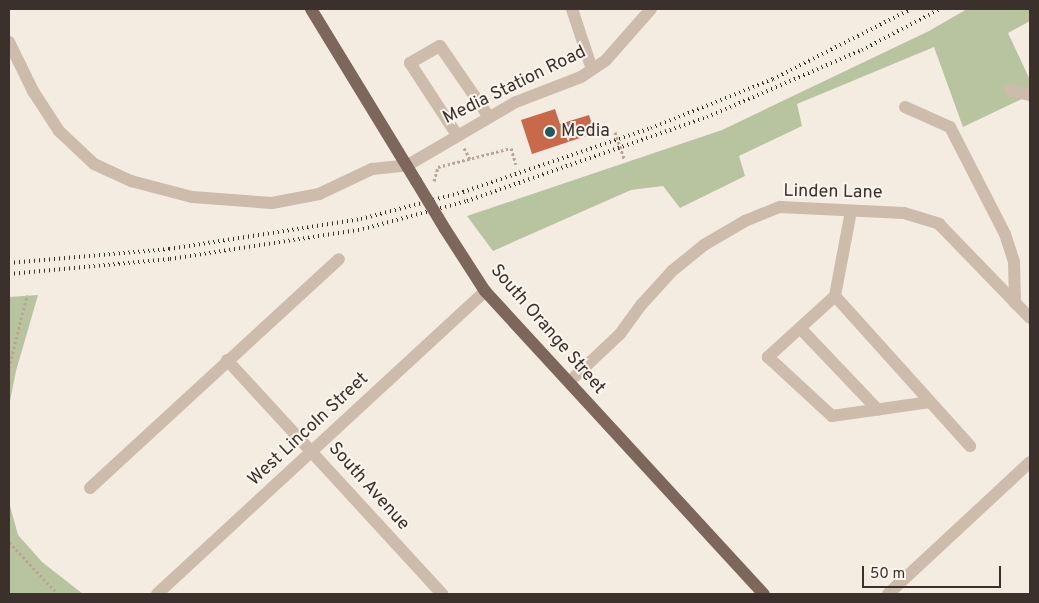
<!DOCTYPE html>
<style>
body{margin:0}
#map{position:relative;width:1039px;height:603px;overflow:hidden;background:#f4ebe1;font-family:Overpass,sans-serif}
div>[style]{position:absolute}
.green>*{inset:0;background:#b8c4a0}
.building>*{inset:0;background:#c8694b}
.path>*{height:3px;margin-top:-1.5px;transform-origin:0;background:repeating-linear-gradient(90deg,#b9a596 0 2.5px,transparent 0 5px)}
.minor>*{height:12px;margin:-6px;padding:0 6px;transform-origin:6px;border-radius:6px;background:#cdbbac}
.major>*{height:12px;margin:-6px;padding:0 6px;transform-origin:6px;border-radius:6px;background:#7d675c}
.rail>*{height:4px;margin-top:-2px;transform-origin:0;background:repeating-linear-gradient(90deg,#3b302b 0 1px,transparent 0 5px)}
.major-bridge>*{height:12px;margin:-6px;padding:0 6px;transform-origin:6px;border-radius:6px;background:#7d675c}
.dots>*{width:14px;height:14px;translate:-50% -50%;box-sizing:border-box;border:2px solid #fbf5ee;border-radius:50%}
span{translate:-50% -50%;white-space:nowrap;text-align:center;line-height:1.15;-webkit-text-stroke:4px #fbf5ee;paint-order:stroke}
.street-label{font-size:18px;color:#3b302b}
.poi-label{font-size:18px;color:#3b302b}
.left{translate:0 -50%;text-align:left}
.frame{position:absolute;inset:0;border:10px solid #3b302b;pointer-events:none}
.scale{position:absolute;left:862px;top:566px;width:139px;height:22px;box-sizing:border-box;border:2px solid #3b302b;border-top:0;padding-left:6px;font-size:15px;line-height:18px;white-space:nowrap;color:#3b302b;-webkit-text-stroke:4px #fbf5ee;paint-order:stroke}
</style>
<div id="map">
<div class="green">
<i style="clip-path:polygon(967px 9px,1030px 9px,1030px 21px,1008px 33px,1030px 80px,1030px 95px,963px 127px,934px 47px,797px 104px,802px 126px,739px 156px,745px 176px,680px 208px,663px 186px,631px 190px,493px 251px,467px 216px,722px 130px,929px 31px)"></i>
<i style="clip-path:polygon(38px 295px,16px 371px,9px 406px,9px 297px)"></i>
<i style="clip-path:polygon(9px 502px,18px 535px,42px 562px,83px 594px,9px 594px)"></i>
</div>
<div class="building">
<i style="clip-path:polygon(555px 109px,560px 124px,589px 115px,595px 133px,532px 154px,521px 120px)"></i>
</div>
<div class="path">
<i style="left:615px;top:132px;width:28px;rotate:71deg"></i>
<i style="left:464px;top:148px;width:13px;rotate:61deg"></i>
<i style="left:434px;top:181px;width:15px;rotate:-74deg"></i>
<i style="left:438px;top:167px;width:75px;rotate:-14.6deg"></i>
<i style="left:511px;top:148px;width:17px;rotate:73deg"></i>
<i style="left:9px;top:368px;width:75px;rotate:-76.1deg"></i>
<i style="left:9px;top:542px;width:71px;rotate:46.7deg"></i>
</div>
<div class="minor">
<i style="left:572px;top:9px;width:63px;rotate:71.6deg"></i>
<i style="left:9px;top:42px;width:55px;rotate:63.9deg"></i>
<i style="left:33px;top:91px;width:48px;rotate:57deg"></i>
<i style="left:59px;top:131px;width:48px;rotate:43.3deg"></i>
<i style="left:94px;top:164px;width:41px;rotate:24.7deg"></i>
<i style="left:131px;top:181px;width:63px;rotate:14.7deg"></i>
<i style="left:192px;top:197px;width:80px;rotate:4.3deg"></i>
<i style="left:272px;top:203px;width:48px;rotate:-10.8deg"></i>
<i style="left:319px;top:194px;width:59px;rotate:-25.3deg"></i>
<i style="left:372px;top:169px;width:36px;rotate:-6deg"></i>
<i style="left:408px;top:165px;width:125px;rotate:-30.3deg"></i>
<i style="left:516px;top:102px;width:70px;rotate:-21deg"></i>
<i style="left:581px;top:77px;width:30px;rotate:-34deg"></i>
<i style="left:606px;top:60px;width:68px;rotate:-48.6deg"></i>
<i style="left:1010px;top:90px;width:21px;rotate:14deg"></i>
<i style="left:905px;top:107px;width:49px;rotate:24deg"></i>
<i style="left:950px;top:127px;width:120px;rotate:62.8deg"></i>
<i style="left:1005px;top:234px;width:29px;rotate:72deg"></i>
<i style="left:1014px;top:262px;width:41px;rotate:88.6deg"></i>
<i style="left:457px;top:135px;width:86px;rotate:-123.1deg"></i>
<i style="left:410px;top:63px;width:34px;rotate:-30deg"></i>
<i style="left:440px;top:46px;width:86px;rotate:55.4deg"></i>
<i style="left:851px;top:211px;width:86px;rotate:100.7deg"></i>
<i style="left:835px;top:296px;width:202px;rotate:48deg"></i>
<i style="left:835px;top:296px;width:91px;rotate:137.7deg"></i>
<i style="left:768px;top:357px;width:87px;rotate:42.7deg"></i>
<i style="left:832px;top:416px;width:99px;rotate:-8.1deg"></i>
<i style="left:800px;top:328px;width:113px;rotate:46.4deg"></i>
<i style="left:227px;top:360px;width:318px;rotate:47.4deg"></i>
<i style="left:569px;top:382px;width:70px;rotate:-43.3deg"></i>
<i style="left:620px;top:334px;width:37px;rotate:-54deg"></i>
<i style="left:642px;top:304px;width:45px;rotate:-47.7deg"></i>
<i style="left:672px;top:271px;width:41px;rotate:-39.1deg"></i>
<i style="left:704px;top:245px;width:48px;rotate:-30.3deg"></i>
<i style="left:745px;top:221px;width:38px;rotate:-22deg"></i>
<i style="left:780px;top:207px;width:124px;rotate:2.8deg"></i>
<i style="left:904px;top:213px;width:37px;rotate:17deg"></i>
<i style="left:939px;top:224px;width:131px;rotate:45.9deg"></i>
<i style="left:90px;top:488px;width:338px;rotate:-42.6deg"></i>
<i style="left:157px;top:594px;width:447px;rotate:-42.7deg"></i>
<i style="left:888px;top:594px;width:194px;rotate:-42.9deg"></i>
</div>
<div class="major">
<i style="left:311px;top:9px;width:202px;rotate:58.6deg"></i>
<i style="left:445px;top:229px;width:74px;rotate:57.2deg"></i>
<i style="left:485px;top:291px;width:412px;rotate:47.4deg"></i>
</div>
<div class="rail">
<i style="left:9px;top:263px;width:161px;rotate:-5deg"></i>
<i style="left:169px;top:249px;width:194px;rotate:-8.9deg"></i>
<i style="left:361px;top:219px;width:106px;rotate:-14.8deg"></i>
<i style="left:463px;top:192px;width:199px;rotate:-18.8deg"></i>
<i style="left:651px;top:128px;width:131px;rotate:-21.9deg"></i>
<i style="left:773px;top:79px;width:155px;rotate:-26.9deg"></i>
<i style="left:9px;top:274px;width:162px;rotate:-5.3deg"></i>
<i style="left:170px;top:259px;width:195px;rotate:-8.8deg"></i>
<i style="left:363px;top:229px;width:108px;rotate:-15.1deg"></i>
<i style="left:467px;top:201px;width:254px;rotate:-19.3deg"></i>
<i style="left:707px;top:117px;width:169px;rotate:-23.4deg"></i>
<i style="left:862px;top:50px;width:88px;rotate:-27.7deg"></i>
</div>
<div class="major-bridge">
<i style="left:416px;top:181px;width:56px;rotate:58.9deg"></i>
</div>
<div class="dots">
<i style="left:550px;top:132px;background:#1f5a5e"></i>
</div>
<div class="street-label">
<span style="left:515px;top:86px;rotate:-26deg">Media Station Road</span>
<span style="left:833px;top:193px;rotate:1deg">Linden Lane</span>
<span style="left:547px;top:330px;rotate:49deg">South Orange Street</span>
<span style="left:309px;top:430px;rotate:-43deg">West Lincoln Street</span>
<span style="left:368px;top:487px;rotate:48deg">South Avenue</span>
</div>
<div class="poi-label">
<span class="left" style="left:561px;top:132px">Media</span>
</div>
<div class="frame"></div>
<div class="scale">50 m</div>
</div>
